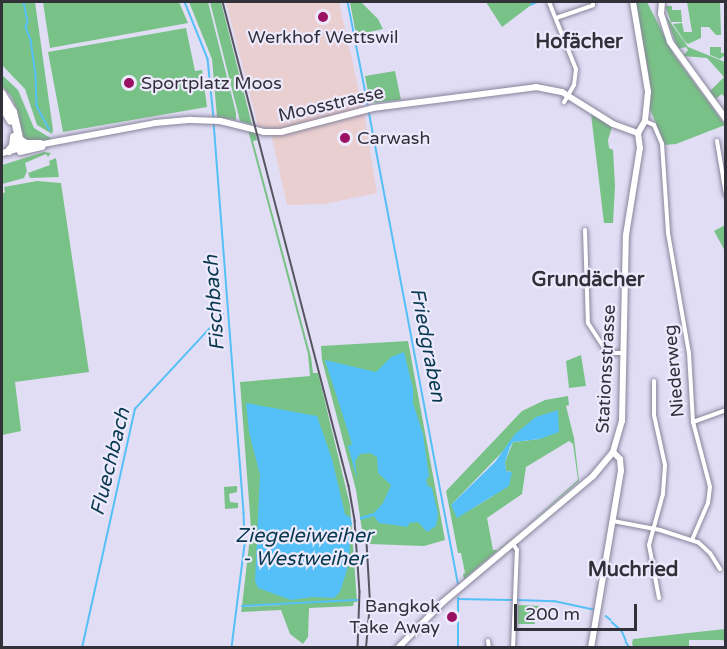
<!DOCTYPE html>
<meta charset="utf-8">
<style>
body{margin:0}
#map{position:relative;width:727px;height:649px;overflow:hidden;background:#e1ddf5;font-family:"Varela Round",sans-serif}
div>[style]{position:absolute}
.industrial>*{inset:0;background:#eacfd0}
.green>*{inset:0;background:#79c287}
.water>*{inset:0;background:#54c0f7}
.stream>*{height:1.5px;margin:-0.75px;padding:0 0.75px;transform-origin:0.75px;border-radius:0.75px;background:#54c0f7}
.roads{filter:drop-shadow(0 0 2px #878399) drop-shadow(0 0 2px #878399)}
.street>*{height:4px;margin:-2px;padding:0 2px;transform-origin:2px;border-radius:2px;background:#fff}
.secondary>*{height:6px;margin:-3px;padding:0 3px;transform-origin:3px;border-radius:3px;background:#fff}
.highway>*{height:8px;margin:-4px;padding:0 4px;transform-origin:4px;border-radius:4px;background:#fff}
.rail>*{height:1.5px;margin:-0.75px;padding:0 0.75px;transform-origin:0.75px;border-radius:0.75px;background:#585562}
.dots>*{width:16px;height:16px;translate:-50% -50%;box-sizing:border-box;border:3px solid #eeeafe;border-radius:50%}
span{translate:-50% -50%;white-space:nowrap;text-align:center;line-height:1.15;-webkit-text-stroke:4.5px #eeeafe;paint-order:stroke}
.poi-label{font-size:18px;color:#323039}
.left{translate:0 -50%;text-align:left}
.right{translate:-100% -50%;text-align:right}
.street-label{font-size:18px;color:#323039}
.neighbourhood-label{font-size:20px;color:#323039;font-weight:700}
.water-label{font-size:20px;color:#08394f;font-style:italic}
.frame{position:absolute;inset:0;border:3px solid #323039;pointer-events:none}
.scale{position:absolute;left:514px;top:604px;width:123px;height:27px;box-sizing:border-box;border:3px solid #323039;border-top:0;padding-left:8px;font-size:18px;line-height:21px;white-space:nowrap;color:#323039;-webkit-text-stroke:4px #eeeafe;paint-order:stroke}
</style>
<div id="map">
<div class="industrial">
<i style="clip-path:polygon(226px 2px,339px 2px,365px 118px,377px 193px,324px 204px,287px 205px,270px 129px,258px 126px)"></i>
</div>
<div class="green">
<i style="clip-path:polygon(2px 2px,35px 2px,53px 130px,52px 134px,37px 125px,25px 89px,2px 65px)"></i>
<i style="clip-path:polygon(43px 2px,179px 2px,188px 23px,50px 48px)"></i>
<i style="clip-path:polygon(189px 2px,208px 2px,236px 113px,236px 120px,217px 117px,212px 59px)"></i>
<i style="clip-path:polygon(210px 2px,221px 2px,252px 125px,240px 121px)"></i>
<i style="clip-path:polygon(350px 2px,361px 2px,378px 19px,383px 29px,356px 35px)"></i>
<i style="clip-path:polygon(486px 2px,535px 2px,502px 27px)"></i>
<i style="clip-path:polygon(635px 2px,647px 2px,674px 55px,725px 125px,676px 144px,665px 145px,649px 107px,649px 76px)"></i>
<i style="clip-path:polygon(687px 2px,720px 2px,721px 35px,716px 35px,709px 27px,701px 27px,701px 38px,688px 44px,685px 42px,673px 24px,682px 23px,684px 32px,692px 32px)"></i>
<i style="clip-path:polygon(665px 6px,672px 6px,672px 10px,681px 10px,682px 22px,671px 22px)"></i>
<i style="clip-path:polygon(666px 16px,688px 47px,725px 62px,725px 98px,722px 94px,714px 100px,709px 92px,724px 77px,707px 58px,683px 56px,688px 50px,686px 47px,678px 49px)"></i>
<i style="clip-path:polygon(186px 28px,195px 71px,202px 70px,207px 107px,63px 132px,48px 52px)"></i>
<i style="clip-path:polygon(724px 44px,725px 55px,720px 59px,710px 55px,710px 47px,721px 47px,721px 53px,724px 53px)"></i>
<i style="clip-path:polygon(395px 71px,401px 100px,370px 103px,365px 76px)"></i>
<i style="clip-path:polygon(2px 75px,18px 90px,34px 128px,52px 139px,33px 142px,24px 139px,17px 109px,11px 96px,2px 86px)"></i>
<i style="clip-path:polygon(591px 114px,612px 127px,608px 140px,609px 148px,613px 150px,615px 186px,613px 223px,604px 223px)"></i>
<i style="clip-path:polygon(248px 130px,255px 132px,257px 140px,253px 141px,311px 357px,313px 373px,318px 373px,350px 505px,357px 602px,354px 602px,353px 606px,309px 608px,308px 637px,303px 644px,290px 634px,281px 610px,241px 612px,242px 607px,285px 605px,242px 606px,251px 528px,240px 382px,310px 376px,308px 354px)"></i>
<i style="clip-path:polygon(44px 152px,51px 153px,48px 157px,46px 154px,25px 163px,27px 171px,24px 178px,2px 184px,2px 165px)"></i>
<i style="clip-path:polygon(56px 158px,59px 177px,30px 178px,28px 173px,50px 165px,49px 161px)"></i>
<i style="clip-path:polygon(37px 181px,61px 183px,89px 372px,15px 382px,21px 431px,2px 435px,2px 194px,5px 192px,4px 187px)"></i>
<i style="clip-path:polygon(725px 225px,725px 251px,714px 231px)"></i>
<i style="clip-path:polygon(408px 341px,445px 540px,424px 546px,370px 544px,368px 532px,362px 530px,356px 490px,322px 360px,321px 346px)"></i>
<i style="clip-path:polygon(581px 355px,586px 386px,569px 388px,566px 361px)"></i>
<i style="clip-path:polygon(evenodd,568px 396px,569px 405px,566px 406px,574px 438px,579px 481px,464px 579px,463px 574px,465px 573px,461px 553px,458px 553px,446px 491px,522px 411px,545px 400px,568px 396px,536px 417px,540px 439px,513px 442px,505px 462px,506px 471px,512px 472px,493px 496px,470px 510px,451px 505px,536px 417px,568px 396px,569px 441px,573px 444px,578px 480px,499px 550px,493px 550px,487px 518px,522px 494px,526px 467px,569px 441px)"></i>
<i style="clip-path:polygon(237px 486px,237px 492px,229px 494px,230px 502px,238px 503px,238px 508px,225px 509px,224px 487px)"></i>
<i style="clip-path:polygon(518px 605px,540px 606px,540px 612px,533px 612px,535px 624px,518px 624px)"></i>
<i style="clip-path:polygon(725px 629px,725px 643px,723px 640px,689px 640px,689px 647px,634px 648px,632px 644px,633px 639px)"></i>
</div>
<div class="water">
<i style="clip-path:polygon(404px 352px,413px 389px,413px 403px,423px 434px,429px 476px,426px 480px,428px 486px,432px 488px,438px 514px,436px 526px,427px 532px,418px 522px,409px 523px,408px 527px,379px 523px,374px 516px,360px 520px,360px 517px,374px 513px,383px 503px,391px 485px,378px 473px,377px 457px,370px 453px,360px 454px,355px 461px,357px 479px,348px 446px,352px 444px,325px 360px,376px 372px,391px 357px)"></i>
<i style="clip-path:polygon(246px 403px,317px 416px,332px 459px,345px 514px,351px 518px,352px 525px,348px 528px,350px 549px,347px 570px,340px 592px,334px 598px,312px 597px,291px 600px,258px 588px,255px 581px,260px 475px,249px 432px)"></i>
<i style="clip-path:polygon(558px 410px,559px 432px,540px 439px,513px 442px,510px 447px,505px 462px,506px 471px,512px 472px,509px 486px,457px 518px,451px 505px,495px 462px,515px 434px,536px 417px)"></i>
</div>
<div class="stream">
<i style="left:24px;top:2px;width:20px;rotate:79deg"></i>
<i style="left:28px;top:22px;width:5px;rotate:112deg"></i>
<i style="left:26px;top:27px;width:14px;rotate:69deg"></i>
<i style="left:31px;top:40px;width:36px;rotate:82deg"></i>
<i style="left:36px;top:76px;width:30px;rotate:88deg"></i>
<i style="left:37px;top:106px;width:27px;rotate:62deg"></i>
<i style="left:185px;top:2px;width:61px;rotate:68deg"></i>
<i style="left:208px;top:59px;width:59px;rotate:84.2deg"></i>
<i style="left:348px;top:2px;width:104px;rotate:78.9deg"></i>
<i style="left:531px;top:5px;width:7px;rotate:-27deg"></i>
<i style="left:369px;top:111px;width:481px;rotate:79.3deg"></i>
<i style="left:214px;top:122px;width:392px;rotate:85.6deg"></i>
<i style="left:244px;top:513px;width:32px;rotate:88deg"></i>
<i style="left:245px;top:545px;width:104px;rotate:97.2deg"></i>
<i style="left:458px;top:599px;width:54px;rotate:1.1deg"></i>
<i style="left:356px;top:600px;width:1px"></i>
<i style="left:517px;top:600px;width:37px;rotate:2deg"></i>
<i style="left:554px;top:601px;width:40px;rotate:12deg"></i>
<i style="left:242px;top:606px;width:112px;rotate:-3.1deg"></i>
<i style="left:606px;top:616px;width:6px;rotate:39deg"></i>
<i style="left:612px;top:622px;width:13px;rotate:42deg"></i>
<i style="left:622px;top:631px;width:10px;rotate:66deg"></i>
<i style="left:626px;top:642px;width:7px;rotate:56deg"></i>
<i style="left:82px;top:648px;width:245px;rotate:-77.5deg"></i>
<i style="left:135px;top:409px;width:129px;rotate:-47.2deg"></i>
<i style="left:458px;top:648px;width:50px;rotate:-90deg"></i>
</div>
<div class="roads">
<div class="street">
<i style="left:549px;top:2px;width:72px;rotate:68.1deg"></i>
<i style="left:576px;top:69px;width:16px;rotate:97deg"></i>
<i style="left:574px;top:85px;width:20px;rotate:120deg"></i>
<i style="left:556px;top:18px;width:39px;rotate:-19deg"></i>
<i style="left:593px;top:5px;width:3px;rotate:-90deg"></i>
<i style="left:645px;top:121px;width:10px;rotate:24deg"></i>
<i style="left:654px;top:125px;width:21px;rotate:67deg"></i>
<i style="left:662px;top:144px;width:89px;rotate:86.1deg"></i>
<i style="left:668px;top:233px;width:122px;rotate:80.1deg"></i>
<i style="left:689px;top:353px;width:69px;rotate:86.7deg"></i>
<i style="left:693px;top:422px;width:67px;rotate:75.3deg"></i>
<i style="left:710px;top:487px;width:16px;rotate:97deg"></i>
<i style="left:708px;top:503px;width:40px;rotate:113.4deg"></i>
<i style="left:717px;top:141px;width:55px;rotate:80.5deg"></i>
<i style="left:585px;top:230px;width:93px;rotate:88.2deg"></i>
<i style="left:588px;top:323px;width:31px;rotate:57deg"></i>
<i style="left:605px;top:349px;width:8px;rotate:30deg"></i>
<i style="left:612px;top:353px;width:11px"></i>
<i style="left:654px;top:381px;width:34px;rotate:90deg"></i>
<i style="left:654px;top:415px;width:51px;rotate:77.6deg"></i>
<i style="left:665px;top:465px;width:29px;rotate:94deg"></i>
<i style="left:663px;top:494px;width:53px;rotate:105.4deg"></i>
<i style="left:649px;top:545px;width:54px;rotate:79.3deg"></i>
<i style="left:693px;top:422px;width:35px;rotate:-20deg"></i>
<i style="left:613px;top:521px;width:48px;rotate:10.8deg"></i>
<i style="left:660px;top:530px;width:40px;rotate:18deg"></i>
<i style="left:698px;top:542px;width:16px;rotate:43deg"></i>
<i style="left:710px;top:553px;width:19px;rotate:58deg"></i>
<i style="left:488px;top:641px;width:7px;rotate:82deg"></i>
<i style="left:513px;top:648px;width:98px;rotate:-87.7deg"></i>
<i style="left:517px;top:550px;width:7px;rotate:-124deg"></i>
</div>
<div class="secondary">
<i style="left:633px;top:2px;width:91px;rotate:80.5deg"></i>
<i style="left:648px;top:92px;width:29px;rotate:96deg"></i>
<i style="left:645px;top:121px;width:14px;rotate:120deg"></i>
<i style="left:662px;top:2px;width:12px;rotate:95deg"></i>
<i style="left:661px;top:14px;width:29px;rotate:72deg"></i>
<i style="left:670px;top:42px;width:95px;rotate:54deg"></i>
<i style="left:38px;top:145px;width:119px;rotate:-10.6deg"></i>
<i style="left:155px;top:123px;width:36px;rotate:-5deg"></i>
<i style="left:191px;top:120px;width:29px;rotate:2deg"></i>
<i style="left:220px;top:121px;width:45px;rotate:14deg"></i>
<i style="left:264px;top:132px;width:17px"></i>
<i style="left:281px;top:132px;width:95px;rotate:-14.6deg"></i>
<i style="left:373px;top:108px;width:164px;rotate:-7.3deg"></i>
<i style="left:536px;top:87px;width:26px;rotate:11deg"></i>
<i style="left:562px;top:92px;width:60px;rotate:32.1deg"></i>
<i style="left:613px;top:124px;width:27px;rotate:20deg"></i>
<i style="left:20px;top:152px;width:23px;rotate:-13deg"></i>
<i style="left:2px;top:153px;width:24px;rotate:-15deg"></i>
<i style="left:398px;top:648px;width:64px;rotate:-45.6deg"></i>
<i style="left:443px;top:602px;width:196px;rotate:-40deg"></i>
<i style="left:593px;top:476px;width:31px;rotate:-50deg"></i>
<i style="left:613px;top:452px;width:32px;rotate:-74deg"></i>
<i style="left:622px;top:421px;width:186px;rotate:-88.8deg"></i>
<i style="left:626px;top:235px;width:88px;rotate:-80.9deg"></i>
<i style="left:640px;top:148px;width:15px;rotate:-98deg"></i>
<i style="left:591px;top:648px;width:180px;rotate:-80.4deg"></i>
<i style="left:621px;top:471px;width:12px;rotate:-95deg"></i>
<i style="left:620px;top:459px;width:10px;rotate:-135deg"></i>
</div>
<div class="highway">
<i style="left:2px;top:94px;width:21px;rotate:59deg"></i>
<i style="left:13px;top:112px;width:37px;rotate:77deg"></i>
<i style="left:2px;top:106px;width:17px;rotate:59deg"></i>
<i style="left:20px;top:140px;width:7px;rotate:34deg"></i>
<i style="left:26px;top:144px;width:14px"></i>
<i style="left:9px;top:151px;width:6px;rotate:-51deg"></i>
<i style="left:13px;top:146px;width:9px;rotate:-84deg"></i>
</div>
</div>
<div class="rail">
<i style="left:223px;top:2px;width:500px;rotate:75.41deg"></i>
<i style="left:349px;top:486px;width:36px;rotate:80deg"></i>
<i style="left:355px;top:521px;width:71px;rotate:86deg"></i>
<i style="left:360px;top:592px;width:56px;rotate:92deg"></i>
<i style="left:366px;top:648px;width:45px;rotate:-84.9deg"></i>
<i style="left:370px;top:603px;width:69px;rotate:-93.3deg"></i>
</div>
<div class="dots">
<i style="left:323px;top:17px;background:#9a1164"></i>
<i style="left:129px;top:83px;background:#9a1164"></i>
<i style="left:345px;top:138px;background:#9a1164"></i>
<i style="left:452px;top:617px;background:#9a1164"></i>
</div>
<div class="poi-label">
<span style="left:323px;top:37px">Werkhof Wettswil</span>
<span class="left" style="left:141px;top:83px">Sportplatz Moos</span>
<span class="left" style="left:357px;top:138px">Carwash</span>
<span class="right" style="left:440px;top:617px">Bangkok<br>Take Away</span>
</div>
<div class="street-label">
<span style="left:331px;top:104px;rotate:-13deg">Moosstrasse</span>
<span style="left:606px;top:369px;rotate:-87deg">Stationsstrasse</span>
<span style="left:674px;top:371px;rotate:-95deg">Niederweg</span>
</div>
<div class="neighbourhood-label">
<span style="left:579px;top:42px">Hofächer</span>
<span style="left:588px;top:280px">Grundächer</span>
<span style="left:633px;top:570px">Muchried</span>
</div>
<div class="water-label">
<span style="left:215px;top:303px;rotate:-94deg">Fischbach</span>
<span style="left:427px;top:345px;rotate:79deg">Friedgraben</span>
<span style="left:111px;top:462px;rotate:-76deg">Fluechbach</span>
<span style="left:304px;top:548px">Ziegeleiweiher<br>- Westweiher</span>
</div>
<div class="frame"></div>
<div class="scale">200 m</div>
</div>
